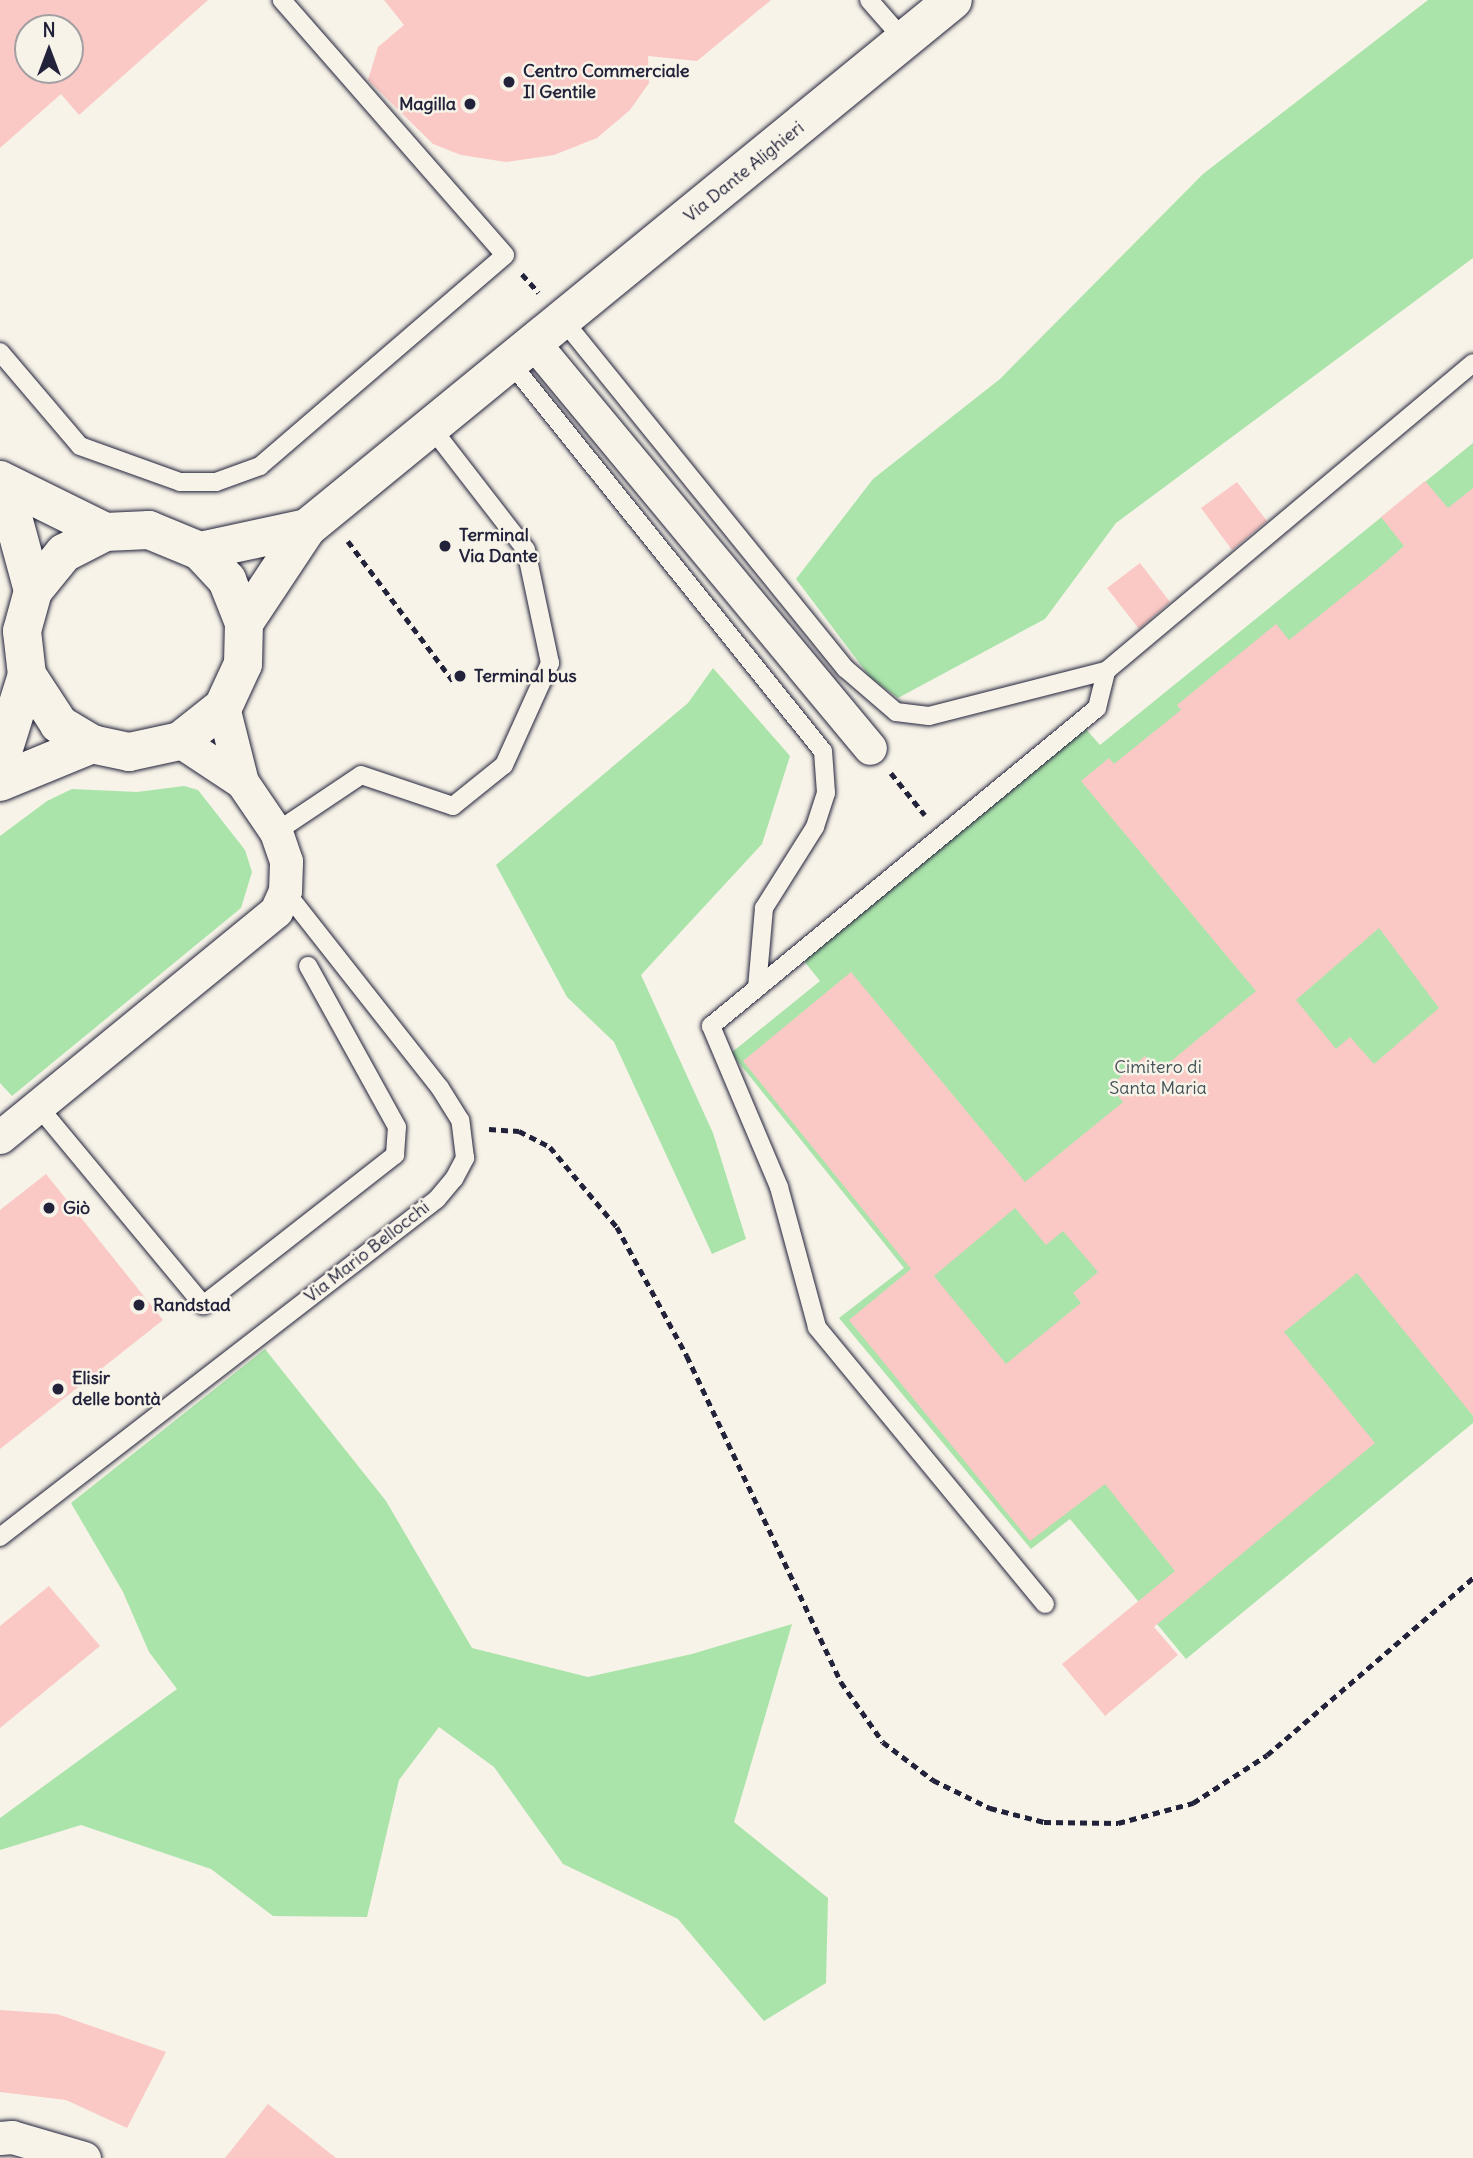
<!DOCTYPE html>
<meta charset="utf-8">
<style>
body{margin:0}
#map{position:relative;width:1473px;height:2158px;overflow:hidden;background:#f7f3e8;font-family:Delius,sans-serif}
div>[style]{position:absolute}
.green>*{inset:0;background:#aae4aa}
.building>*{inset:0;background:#fac9c5}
.path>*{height:4.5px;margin-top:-2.25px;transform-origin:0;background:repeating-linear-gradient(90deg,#22223b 0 7px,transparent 0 12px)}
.roads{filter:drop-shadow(0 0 2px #22223b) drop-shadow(0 0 2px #22223b)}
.lane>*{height:18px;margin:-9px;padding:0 9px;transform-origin:9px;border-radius:9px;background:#f7f3e8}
.street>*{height:33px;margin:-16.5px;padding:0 16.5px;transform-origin:16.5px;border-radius:16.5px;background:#f7f3e8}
.secondary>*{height:38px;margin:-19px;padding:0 19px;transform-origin:19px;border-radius:19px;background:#f7f3e8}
.dots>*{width:19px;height:19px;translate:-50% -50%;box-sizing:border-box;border:4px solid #f7f3e8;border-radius:50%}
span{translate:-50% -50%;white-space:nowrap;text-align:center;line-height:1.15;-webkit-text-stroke:5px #f7f3e8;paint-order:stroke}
.poi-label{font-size:18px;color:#22223b;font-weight:700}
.left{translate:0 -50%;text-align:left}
.right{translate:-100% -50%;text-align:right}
.street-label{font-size:18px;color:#22223b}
.park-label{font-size:18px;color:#445257}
.north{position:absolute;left:14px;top:14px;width:70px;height:70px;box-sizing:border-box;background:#f7f3e8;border:2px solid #a29fa3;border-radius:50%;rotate:0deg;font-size:19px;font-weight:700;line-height:28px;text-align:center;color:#22223b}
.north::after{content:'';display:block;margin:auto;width:24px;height:32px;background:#22223b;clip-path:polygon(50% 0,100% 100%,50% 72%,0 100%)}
</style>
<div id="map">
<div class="green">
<i style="clip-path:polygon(1428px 0,1473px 0,1473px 258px,1116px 523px,1045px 619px,898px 698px,870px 677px,796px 579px,873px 479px,1000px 379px,1203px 174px)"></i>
<i style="clip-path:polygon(1473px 443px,1473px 1423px,1186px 1659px,1070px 1519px,1031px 1549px,839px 1318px,904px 1268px,731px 1053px,820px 981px,804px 961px,1085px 728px,1100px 745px)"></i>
<i style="clip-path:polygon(713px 668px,790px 756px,762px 844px,641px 975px,713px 1133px,746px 1239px,712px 1254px,614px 1042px,567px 997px,496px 865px,688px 703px)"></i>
<i style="clip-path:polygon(184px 786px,198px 790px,245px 850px,252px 872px,241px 908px,12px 1096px,0 1083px,0 836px,47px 801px,72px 789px,137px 792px)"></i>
<i style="clip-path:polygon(265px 1349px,386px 1501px,472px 1648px,588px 1677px,692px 1654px,792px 1624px,734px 1822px,828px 1898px,826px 1983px,764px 2021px,678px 1919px,563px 1864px,494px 1767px,439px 1727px,399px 1780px,367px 1917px,273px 1916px,211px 1869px,81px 1825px,0 1850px,0 1818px,177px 1689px,149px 1652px,123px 1592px,71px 1503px)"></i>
</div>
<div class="building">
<i style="clip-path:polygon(evenodd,0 0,208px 0,79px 115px,61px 94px,0 148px,0 0,28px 28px,70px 28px,70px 70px,28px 70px,28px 28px)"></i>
<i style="clip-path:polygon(384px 0,771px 0,697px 61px,648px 56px,649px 83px,630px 110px,597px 138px,554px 155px,506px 162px,461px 155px,433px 144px,368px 80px,378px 47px,404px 25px)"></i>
<i style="clip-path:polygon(evenodd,1425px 481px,1448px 508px,1473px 488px,1473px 1416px,1357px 1273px,1284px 1332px,1375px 1443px,1154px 1627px,1178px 1655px,1105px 1716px,1062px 1664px,1175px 1571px,1105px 1484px,1030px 1541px,849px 1320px,911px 1269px,743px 1061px,851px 972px,1025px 1182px,1123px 1102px,1110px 1086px,1145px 1056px,1158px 1072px,1256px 991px,1081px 781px,1109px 758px,1114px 764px,1181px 710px,1177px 705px,1276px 624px,1289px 640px,1380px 567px,1404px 546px,1381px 517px,1425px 481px,1379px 928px,1439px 1008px,1374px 1064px,1350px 1037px,1336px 1049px,1296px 1000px,1379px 928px,1425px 481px,1015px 1208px,1046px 1245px,1063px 1231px,1098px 1272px,1073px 1293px,1081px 1303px,1006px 1364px,934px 1276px,1015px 1208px)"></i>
<i style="clip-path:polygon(1237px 482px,1267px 521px,1232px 550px,1201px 508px)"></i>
<i style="clip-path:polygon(1140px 563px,1170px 602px,1139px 629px,1107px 588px)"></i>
<i style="clip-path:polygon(46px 1174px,163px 1320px,0 1449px,0 1210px)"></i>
<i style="clip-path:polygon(49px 1586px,100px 1646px,0 1728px,0 1626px)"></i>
<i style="clip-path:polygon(0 2010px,57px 2014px,166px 2052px,127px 2128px,66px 2100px,0 2092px)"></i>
<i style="clip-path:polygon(268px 2104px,336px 2158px,225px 2158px)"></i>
</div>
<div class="path">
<i style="left:522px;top:274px;width:25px;rotate:48deg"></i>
<i style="left:348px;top:541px;width:175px;rotate:53.1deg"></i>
<i style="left:891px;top:773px;width:54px;rotate:51deg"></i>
<i style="left:489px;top:1129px;width:30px;rotate:4deg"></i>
<i style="left:519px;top:1131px;width:35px;rotate:27deg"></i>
<i style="left:550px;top:1147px;width:104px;rotate:50.1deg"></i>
<i style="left:617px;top:1227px;width:147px;rotate:61.5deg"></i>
<i style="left:687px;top:1356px;width:361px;rotate:64.7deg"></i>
<i style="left:841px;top:1682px;width:73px;rotate:55deg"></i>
<i style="left:883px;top:1742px;width:63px;rotate:37.2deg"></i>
<i style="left:933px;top:1780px;width:64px;rotate:26.2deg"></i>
<i style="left:990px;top:1808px;width:56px;rotate:14.5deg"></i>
<i style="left:1044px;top:1822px;width:74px;rotate:0.8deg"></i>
<i style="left:1118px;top:1823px;width:78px;rotate:-14.9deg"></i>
<i style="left:1193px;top:1803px;width:88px;rotate:-33deg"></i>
<i style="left:1267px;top:1755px;width:272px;rotate:-40.7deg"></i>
</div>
<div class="roads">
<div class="lane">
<i style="left:869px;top:0;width:53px;rotate:48.8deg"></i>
<i style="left:563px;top:320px;width:449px;rotate:51deg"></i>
<i style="left:846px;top:669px;width:66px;rotate:40.7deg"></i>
<i style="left:896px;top:712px;width:33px;rotate:7deg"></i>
<i style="left:929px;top:716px;width:183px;rotate:-14.3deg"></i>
<i style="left:1106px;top:671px;width:479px;rotate:-40deg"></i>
<i style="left:0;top:352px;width:123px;rotate:49.6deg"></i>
<i style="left:80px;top:446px;width:106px;rotate:19.8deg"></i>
<i style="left:180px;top:482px;width:36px"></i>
<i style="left:216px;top:482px;width:47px;rotate:-20deg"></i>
<i style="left:260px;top:466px;width:323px;rotate:-40.7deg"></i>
<i style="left:505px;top:255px;width:339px;rotate:-131.2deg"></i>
<i style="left:510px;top:362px;width:499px;rotate:51.2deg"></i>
<i style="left:823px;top:751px;width:42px;rotate:85.9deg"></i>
<i style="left:826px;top:793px;width:36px;rotate:108deg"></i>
<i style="left:815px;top:827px;width:96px;rotate:122.2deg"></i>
<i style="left:764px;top:908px;width:80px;rotate:95deg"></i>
<i style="left:276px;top:832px;width:102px;rotate:-33.8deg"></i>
<i style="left:361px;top:775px;width:97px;rotate:18.6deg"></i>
<i style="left:453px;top:806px;width:65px;rotate:-38.8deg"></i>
<i style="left:504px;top:765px;width:112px;rotate:-65.7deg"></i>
<i style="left:550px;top:663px;width:116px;rotate:-102deg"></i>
<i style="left:526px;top:550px;width:155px;rotate:-127.7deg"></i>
<i style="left:38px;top:1106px;width:259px;rotate:50.3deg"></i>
<i style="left:203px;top:1305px;width:244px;rotate:-38deg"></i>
<i style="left:395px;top:1155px;width:28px;rotate:-86deg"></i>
<i style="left:397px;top:1127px;width:184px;rotate:-118.9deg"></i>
<i style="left:0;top:1537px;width:552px;rotate:-37.72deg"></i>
<i style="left:437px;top:1199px;width:26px;rotate:-50deg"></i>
<i style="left:454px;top:1179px;width:24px;rotate:-62deg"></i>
<i style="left:465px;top:1158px;width:38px;rotate:-97deg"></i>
<i style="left:460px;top:1120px;width:38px;rotate:-122deg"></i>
<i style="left:440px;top:1088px;width:251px;rotate:-128.2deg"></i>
<i style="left:1045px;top:1604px;width:359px;rotate:-129.5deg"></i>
<i style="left:817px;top:1327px;width:145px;rotate:-105.2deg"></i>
<i style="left:779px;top:1187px;width:175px;rotate:-112.9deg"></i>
<i style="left:711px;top:1026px;width:500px;rotate:-39.48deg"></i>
<i style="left:1097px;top:708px;width:38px;rotate:-76deg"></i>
</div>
<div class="street">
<i style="left:534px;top:343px;width:526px;rotate:50.32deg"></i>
<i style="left:180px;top:741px;width:74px;rotate:33.5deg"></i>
<i style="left:0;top:1137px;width:357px;rotate:-39.3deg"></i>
<i style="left:276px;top:911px;width:22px;rotate:-66deg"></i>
<i style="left:285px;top:891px;width:30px;rotate:-88deg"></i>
<i style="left:286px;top:861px;width:31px;rotate:-109deg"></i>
<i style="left:276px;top:832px;width:60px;rotate:-124.2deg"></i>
<i style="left:242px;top:782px;width:77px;rotate:-104.2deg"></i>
<i style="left:0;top:2138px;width:12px;rotate:-5deg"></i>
<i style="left:12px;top:2137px;width:75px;rotate:16.3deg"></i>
</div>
<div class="secondary">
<i style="left:0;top:480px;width:117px;rotate:26.3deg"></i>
<i style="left:4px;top:484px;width:111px;rotate:74.8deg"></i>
<i style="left:200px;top:551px;width:109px;rotate:-12.1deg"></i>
<i style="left:244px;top:623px;width:114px;rotate:-56.4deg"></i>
<i style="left:307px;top:528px;width:834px;rotate:-39.26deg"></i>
<i style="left:0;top:761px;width:90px;rotate:-72.6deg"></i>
<i style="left:27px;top:675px;width:44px;rotate:-96.5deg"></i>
<i style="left:22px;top:631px;width:41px;rotate:-74.6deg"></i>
<i style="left:33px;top:591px;width:49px;rotate:-50.8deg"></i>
<i style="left:64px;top:553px;width:46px;rotate:-27.1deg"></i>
<i style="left:105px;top:532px;width:44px;rotate:-2.6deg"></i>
<i style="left:149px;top:530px;width:55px;rotate:22.4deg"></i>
<i style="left:200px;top:551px;width:40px;rotate:47deg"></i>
<i style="left:227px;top:580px;width:46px;rotate:68.4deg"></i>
<i style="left:244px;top:623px;width:41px;rotate:91.4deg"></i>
<i style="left:243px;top:664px;width:47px;rotate:114.9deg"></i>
<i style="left:223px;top:707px;width:55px;rotate:141.7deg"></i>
<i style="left:180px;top:741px;width:52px;rotate:167.8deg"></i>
<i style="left:129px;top:752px;width:38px;rotate:-168deg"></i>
<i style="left:92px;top:744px;width:39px;rotate:-149deg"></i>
<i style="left:59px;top:724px;width:59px;rotate:-123.1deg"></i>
<i style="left:0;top:782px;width:100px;rotate:-22.4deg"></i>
</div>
</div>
<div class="dots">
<i style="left:509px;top:82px;background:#22223b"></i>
<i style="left:470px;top:104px;background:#22223b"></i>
<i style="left:445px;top:546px;background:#22223b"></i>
<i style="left:460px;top:676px;background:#22223b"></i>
<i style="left:49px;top:1208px;background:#22223b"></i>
<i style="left:139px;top:1305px;background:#22223b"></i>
<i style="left:58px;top:1389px;background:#22223b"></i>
</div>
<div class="poi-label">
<span class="left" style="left:523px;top:82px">Centro Commerciale<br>Il Gentile</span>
<span class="right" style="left:456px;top:104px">Magilla</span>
<span class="left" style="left:459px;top:546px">Terminal<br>Via Dante</span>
<span class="left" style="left:474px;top:676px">Terminal bus</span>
<span class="left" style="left:63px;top:1208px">Giò</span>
<span class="left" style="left:153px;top:1305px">Randstad</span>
<span class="left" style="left:72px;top:1389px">Elisir<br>delle bontà</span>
</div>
<div class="street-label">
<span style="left:744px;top:172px;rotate:-39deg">Via Dante Alighieri</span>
<span style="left:367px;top:1252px;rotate:-38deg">Via Mario Bellocchi</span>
</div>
<div class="park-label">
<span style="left:1158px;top:1078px">Cimitero di<br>Santa Maria</span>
</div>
<div class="north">N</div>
</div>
